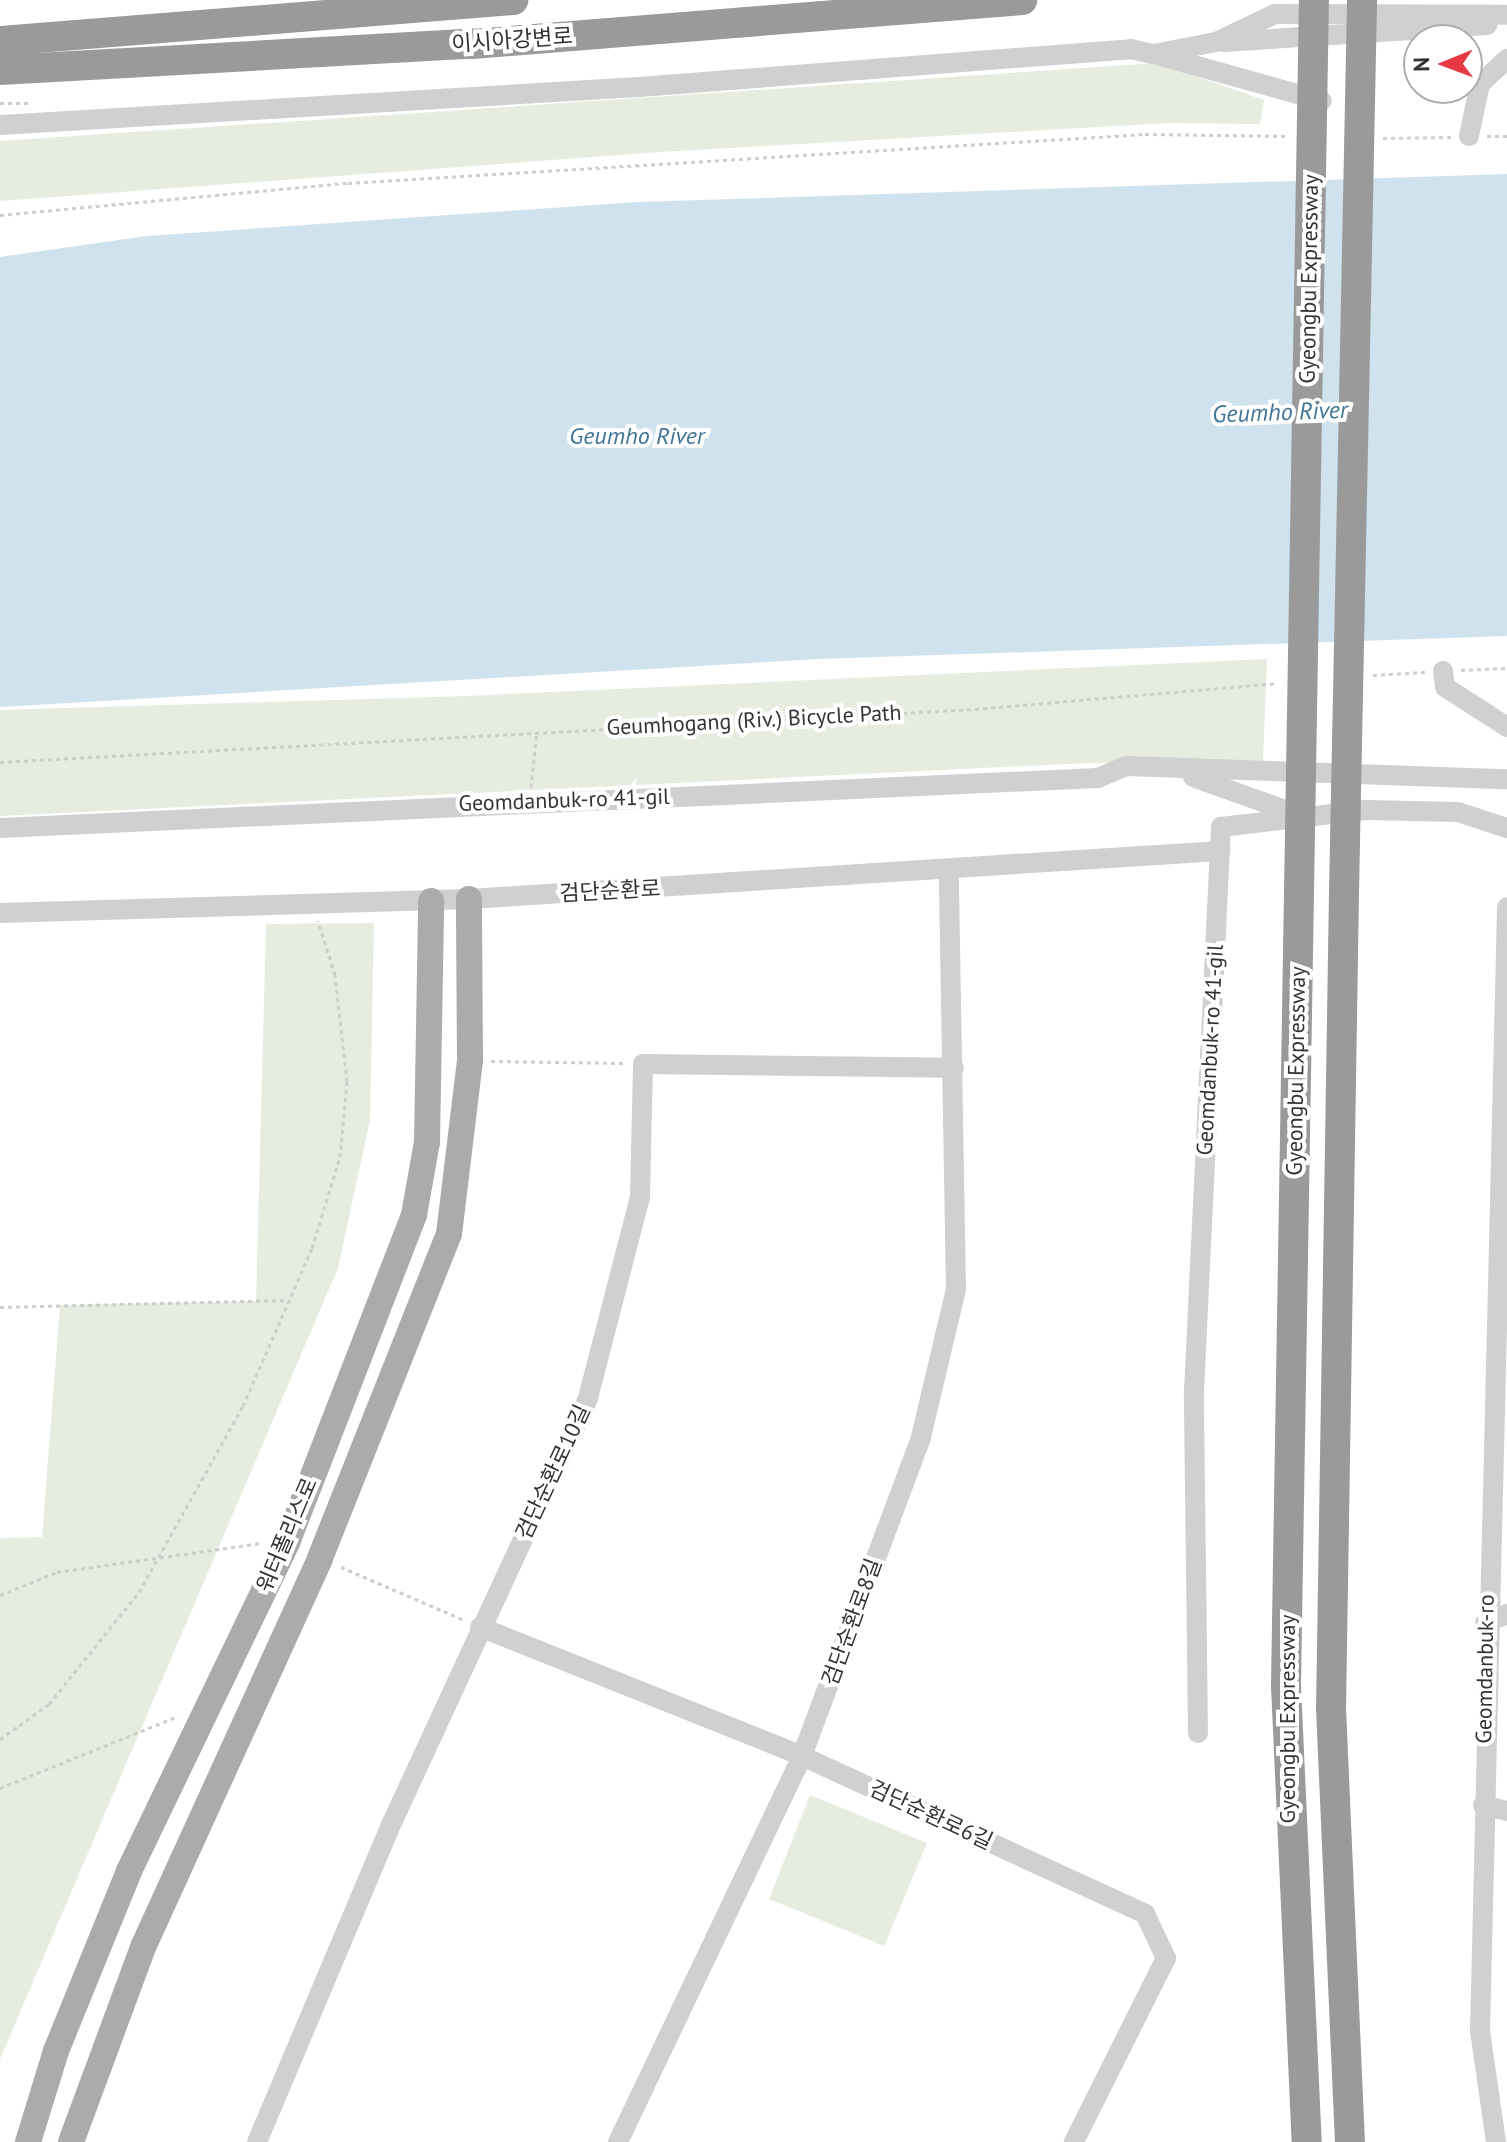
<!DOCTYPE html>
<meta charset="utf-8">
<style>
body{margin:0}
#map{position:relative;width:1507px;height:2142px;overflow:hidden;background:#fff;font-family:"PT Sans","Noto Sans KR",sans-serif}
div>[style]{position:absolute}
.green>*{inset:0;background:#e6ecdf}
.water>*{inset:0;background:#cfe2ee}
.path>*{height:3px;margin-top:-1.5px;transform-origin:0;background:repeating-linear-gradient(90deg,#cdcdcd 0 4px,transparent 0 8px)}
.minor>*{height:20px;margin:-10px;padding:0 10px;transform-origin:10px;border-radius:10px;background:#d0d0d0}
.major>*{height:26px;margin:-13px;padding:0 13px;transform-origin:13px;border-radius:13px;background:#ababab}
.highway>*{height:30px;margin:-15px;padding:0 15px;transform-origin:15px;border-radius:15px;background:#9a9a9a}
.highway-bridge>*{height:30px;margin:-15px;padding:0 15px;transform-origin:15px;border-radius:15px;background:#9a9a9a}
span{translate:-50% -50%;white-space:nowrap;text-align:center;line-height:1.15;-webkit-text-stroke:8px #fff;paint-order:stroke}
.street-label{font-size:22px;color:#333}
.water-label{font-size:24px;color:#3f7597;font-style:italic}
.north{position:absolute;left:1403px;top:24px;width:80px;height:80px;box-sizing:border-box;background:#fff;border:2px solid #adadad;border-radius:50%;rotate:269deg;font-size:22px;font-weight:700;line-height:32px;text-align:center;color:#333}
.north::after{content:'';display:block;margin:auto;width:28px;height:36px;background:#e63946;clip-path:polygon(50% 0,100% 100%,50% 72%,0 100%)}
</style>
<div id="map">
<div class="green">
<i style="clip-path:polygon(1158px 63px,1264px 100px,1260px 124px,1169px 123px,661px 152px,0 201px,0 141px)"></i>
<i style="clip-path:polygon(1267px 659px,1263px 761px,1087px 763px,0 816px,0 710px,467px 696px)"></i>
<i style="clip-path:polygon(374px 923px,370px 1120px,338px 1268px,0 2059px,0 1538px,42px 1537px,60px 1305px,256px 1301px,266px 924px)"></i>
<i style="clip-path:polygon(810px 1795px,927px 1843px,884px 1946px,769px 1899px)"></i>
</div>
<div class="water">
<i style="clip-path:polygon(1507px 174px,1507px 636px,819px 659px,0 707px,0 257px,147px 236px,638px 202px)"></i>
</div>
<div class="path">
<i style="left:0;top:103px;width:28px"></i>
<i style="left:1487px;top:136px;width:20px"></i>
<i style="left:1383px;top:138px;width:68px;rotate:-0.8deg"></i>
<i style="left:0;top:215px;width:349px;rotate:-5.3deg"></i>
<i style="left:348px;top:183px;width:799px;rotate:-3.52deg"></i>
<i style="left:1145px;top:134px;width:142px;rotate:0.8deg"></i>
<i style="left:1461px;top:670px;width:46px;rotate:-2.5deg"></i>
<i style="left:1373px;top:675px;width:52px;rotate:-3.3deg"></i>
<i style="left:0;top:762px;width:976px;rotate:-3.11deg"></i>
<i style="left:975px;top:709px;width:304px;rotate:-4.9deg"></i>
<i style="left:531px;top:787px;width:56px;rotate:-83.9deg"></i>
<i style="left:491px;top:1061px;width:133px;rotate:0.9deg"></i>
<i style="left:0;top:1307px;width:288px;rotate:-1.4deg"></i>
<i style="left:341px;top:1567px;width:132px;rotate:23.3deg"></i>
<i style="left:0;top:1595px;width:61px;rotate:-22deg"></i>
<i style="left:57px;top:1572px;width:206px;rotate:-8.1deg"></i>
<i style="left:0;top:1739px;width:60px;rotate:-35.5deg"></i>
<i style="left:49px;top:1704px;width:144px;rotate:-51.2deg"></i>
<i style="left:139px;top:1592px;width:213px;rotate:-60.8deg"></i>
<i style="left:243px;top:1406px;width:172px;rotate:-66.4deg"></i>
<i style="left:312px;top:1248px;width:95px;rotate:-72.9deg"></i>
<i style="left:340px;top:1157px;width:76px;rotate:-84.7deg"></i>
<i style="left:347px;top:1081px;width:107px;rotate:-96.5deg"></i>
<i style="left:335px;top:975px;width:57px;rotate:-107.5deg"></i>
<i style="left:0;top:1788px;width:192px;rotate:-22deg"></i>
</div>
<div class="minor">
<i style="left:1224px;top:42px;width:264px;rotate:-3.7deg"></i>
<i style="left:1161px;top:56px;width:167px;rotate:15.6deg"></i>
<i style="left:0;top:125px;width:640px;rotate:-3.4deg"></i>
<i style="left:639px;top:87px;width:493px;rotate:-4.4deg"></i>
<i style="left:1131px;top:49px;width:23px;rotate:13deg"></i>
<i style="left:1153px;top:54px;width:64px;rotate:-10.8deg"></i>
<i style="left:1216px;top:42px;width:65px;rotate:-25.4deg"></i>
<i style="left:1275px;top:14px;width:232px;rotate:0.2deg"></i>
<i style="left:1469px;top:136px;width:53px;rotate:-78.1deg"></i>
<i style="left:1480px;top:84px;width:37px;rotate:-43deg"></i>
<i style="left:1443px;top:671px;width:16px;rotate:83deg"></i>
<i style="left:1445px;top:687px;width:74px;rotate:32.8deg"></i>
<i style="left:1193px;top:777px;width:116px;rotate:19.7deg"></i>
<i style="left:0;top:828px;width:1099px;rotate:-2.61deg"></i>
<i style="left:1098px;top:778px;width:30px;rotate:-23deg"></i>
<i style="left:1126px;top:766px;width:381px;rotate:2deg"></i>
<i style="left:0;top:913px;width:469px;rotate:-1.7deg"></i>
<i style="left:469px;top:899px;width:753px;rotate:-3.66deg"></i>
<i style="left:1485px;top:1623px;width:24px;rotate:-22deg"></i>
<i style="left:480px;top:1627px;width:347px;rotate:21.8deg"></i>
<i style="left:802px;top:1756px;width:378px;rotate:24.7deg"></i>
<i style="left:1145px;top:1914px;width:49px;rotate:64.5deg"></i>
<i style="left:1166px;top:1958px;width:206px;rotate:116.6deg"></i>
<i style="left:1198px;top:1733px;width:342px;rotate:-90.7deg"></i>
<i style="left:1194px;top:1391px;width:565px;rotate:-87.26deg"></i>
<i style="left:1221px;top:827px;width:146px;rotate:-6.7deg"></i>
<i style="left:1366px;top:810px;width:92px;rotate:1.2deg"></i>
<i style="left:1458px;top:812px;width:52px;rotate:18.1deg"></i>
<i style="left:1483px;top:1805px;width:25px;rotate:14deg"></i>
<i style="left:257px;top:2142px;width:342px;rotate:-67.1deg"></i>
<i style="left:390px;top:1827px;width:472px;rotate:-65.2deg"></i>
<i style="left:588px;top:1398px;width:208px;rotate:-75.5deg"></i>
<i style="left:640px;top:1197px;width:133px;rotate:-88.7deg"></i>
<i style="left:643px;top:1064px;width:311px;rotate:0.7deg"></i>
<i style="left:618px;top:2142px;width:428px;rotate:-64.5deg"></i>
<i style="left:802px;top:1756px;width:340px;rotate:-69.5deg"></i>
<i style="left:921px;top:1437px;width:152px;rotate:-76.7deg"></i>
<i style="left:956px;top:1289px;width:418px;rotate:-91deg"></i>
<i style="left:1496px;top:2142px;width:112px;rotate:-98.2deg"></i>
<i style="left:1480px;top:2031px;width:1124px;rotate:-88.62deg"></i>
</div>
<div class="major">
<i style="left:28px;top:2142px;width:95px;rotate:-72.9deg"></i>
<i style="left:56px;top:2051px;width:194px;rotate:-67.9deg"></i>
<i style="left:129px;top:1871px;width:367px;rotate:-64.3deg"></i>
<i style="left:288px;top:1540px;width:349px;rotate:-68.8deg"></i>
<i style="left:414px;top:1215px;width:74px;rotate:-79.9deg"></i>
<i style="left:427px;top:1142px;width:241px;rotate:-89deg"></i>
<i style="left:71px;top:2142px;width:210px;rotate:-69.7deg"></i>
<i style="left:144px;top:1945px;width:425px;rotate:-65.5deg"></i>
<i style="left:320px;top:1558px;width:349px;rotate:-68.3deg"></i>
<i style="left:449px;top:1234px;width:175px;rotate:-83.1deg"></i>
<i style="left:470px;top:1060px;width:161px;rotate:-90.4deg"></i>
</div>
<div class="highway">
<i style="left:0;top:41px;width:515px;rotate:-4.57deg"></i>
<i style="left:0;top:70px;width:473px;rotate:-3.2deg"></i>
<i style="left:472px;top:44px;width:552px;rotate:-4.57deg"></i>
<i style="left:1299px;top:892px;width:794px;rotate:90.94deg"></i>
<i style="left:1286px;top:1686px;width:456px;rotate:87.4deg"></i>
<i style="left:1344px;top:892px;width:816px;rotate:90.91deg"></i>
<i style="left:1331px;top:1708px;width:434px;rotate:87.5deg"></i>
</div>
<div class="highway-bridge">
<i style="left:1299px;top:892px;width:892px;rotate:-89.04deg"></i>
<i style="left:1344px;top:892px;width:892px;rotate:-88.84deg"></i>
</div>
<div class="street-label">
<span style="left:512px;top:40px;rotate:-4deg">이시아강변로</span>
<span style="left:1309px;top:279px;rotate:-89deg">Gyeongbu Expressway</span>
<span style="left:754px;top:720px;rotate:-3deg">Geumhogang (Riv.) Bicycle Path</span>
<span style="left:564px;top:800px;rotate:-2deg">Geomdanbuk-ro 41-gil</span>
<span style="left:610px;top:891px;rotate:-3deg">검단순환로</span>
<span style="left:1210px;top:1050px;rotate:-87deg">Geomdanbuk-ro 41-gil</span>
<span style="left:1296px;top:1071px;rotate:-89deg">Gyeongbu Expressway</span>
<span style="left:553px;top:1472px;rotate:-65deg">검단순환로10길</span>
<span style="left:287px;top:1535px;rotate:-67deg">워터폴리스로</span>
<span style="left:852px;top:1622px;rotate:-70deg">검단순환로8길</span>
<span style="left:1485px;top:1669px;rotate:-89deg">Geomdanbuk-ro</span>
<span style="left:1288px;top:1719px;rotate:-90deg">Gyeongbu Expressway</span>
<span style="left:931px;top:1815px;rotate:25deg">검단순환로6길</span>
</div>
<div class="water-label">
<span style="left:1280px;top:412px;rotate:-2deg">Geumho River</span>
<span style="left:637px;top:436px">Geumho River</span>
</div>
<div class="north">N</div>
</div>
